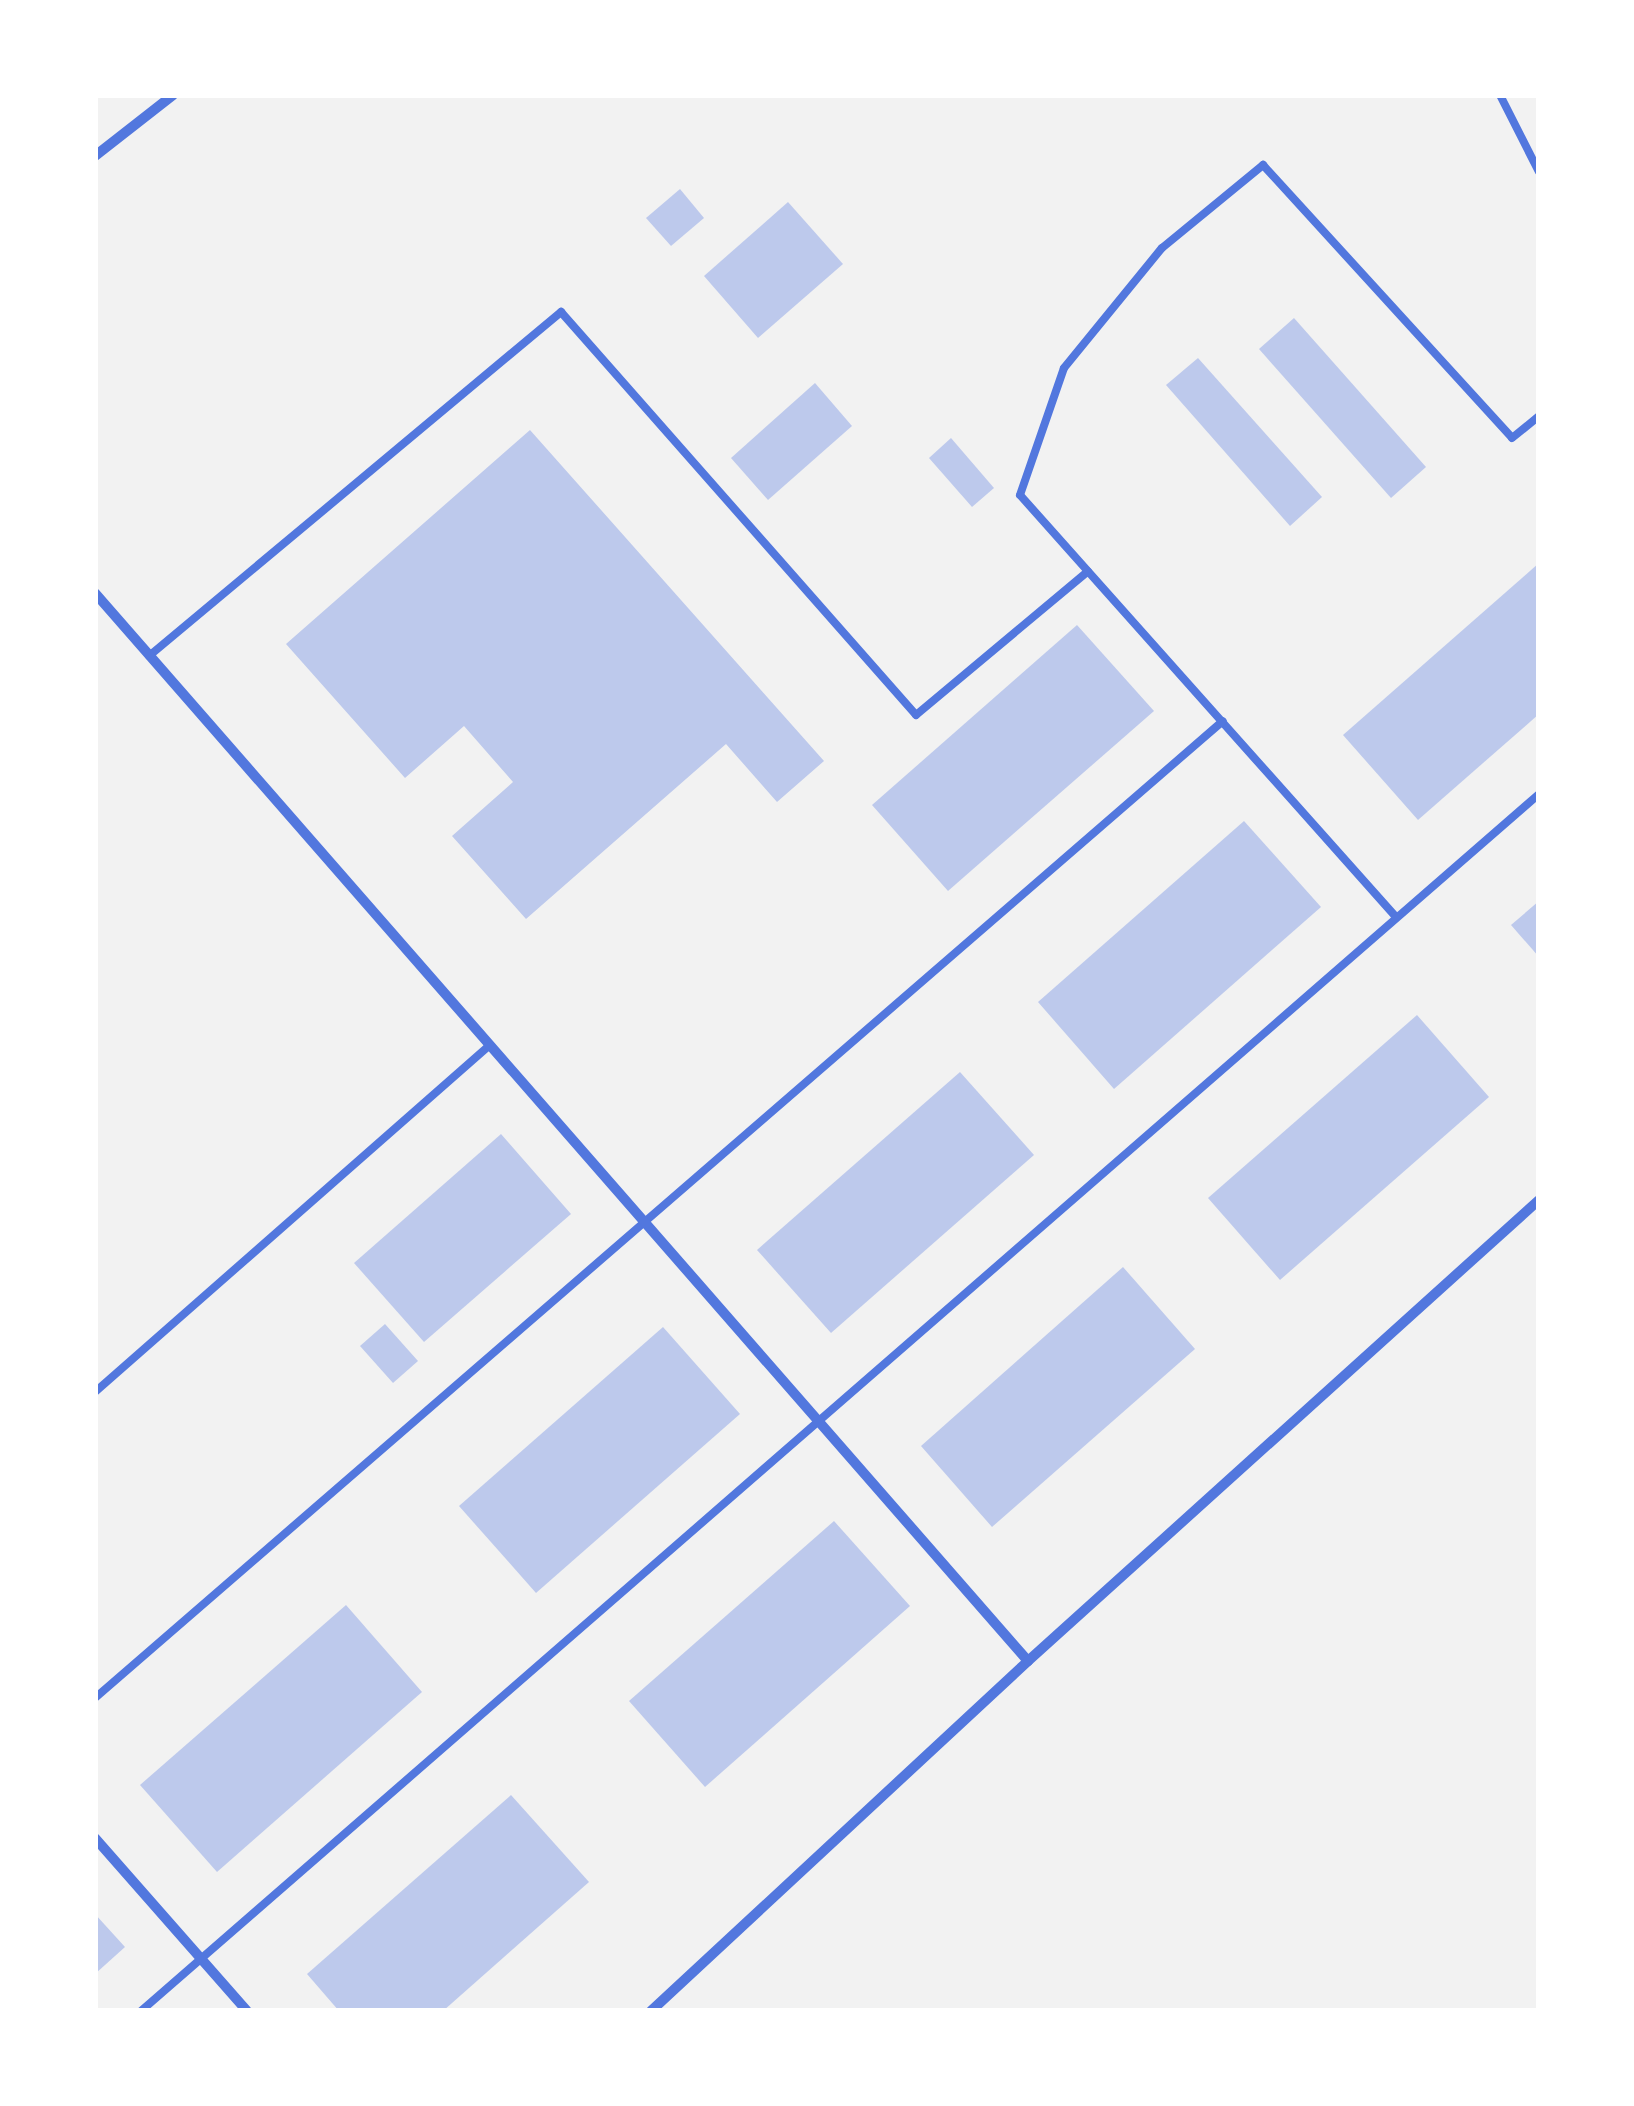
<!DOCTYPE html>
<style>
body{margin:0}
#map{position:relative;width:1634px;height:2106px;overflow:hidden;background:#f2f2f2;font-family:"Source Sans 3",sans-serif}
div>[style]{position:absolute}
.building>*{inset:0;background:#bdc9ec}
.service>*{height:8px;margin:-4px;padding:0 4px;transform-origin:4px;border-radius:4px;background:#5277de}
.minor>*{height:10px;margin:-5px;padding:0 5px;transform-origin:5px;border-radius:5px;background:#5277de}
span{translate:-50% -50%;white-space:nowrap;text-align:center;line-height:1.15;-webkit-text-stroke:8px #fff;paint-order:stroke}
.frame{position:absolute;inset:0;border:98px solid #fff;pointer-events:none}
</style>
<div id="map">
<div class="building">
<i style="clip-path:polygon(680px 189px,704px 218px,671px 246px,646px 218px)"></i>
<i style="clip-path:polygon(788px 202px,843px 264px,758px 338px,704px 276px)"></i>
<i style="clip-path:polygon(1294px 318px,1426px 467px,1391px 498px,1259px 349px)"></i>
<i style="clip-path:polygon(1198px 358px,1322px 497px,1290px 526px,1166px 385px)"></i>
<i style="clip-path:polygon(815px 383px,852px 426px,768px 500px,731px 458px)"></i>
<i style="clip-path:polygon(530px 430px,824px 761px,777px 802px,726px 744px,526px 919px,452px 836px,513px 782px,464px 726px,405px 778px,286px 644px)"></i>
<i style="clip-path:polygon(951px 438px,994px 488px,972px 507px,929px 458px)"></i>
<i style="clip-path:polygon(1539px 563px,1539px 714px,1418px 820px,1343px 735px)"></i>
<i style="clip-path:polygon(1077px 625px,1154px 711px,948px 891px,872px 805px)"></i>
<i style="clip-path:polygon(1244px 821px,1321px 907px,1114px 1089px,1038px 1002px)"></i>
<i style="clip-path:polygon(1539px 901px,1539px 957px,1511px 925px)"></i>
<i style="clip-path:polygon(1417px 1015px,1489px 1097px,1280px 1280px,1208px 1198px)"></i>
<i style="clip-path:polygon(960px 1072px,1034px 1155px,831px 1333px,757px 1250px)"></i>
<i style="clip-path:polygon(501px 1134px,571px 1214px,424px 1342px,354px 1263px)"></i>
<i style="clip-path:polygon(1123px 1267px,1195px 1349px,992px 1527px,921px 1446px)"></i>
<i style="clip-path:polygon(385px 1324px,418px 1361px,393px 1383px,360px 1346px)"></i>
<i style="clip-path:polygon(663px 1327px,740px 1414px,536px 1593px,459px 1506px)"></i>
<i style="clip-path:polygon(834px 1521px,910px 1606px,705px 1787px,629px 1701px)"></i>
<i style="clip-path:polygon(346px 1605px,422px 1692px,217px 1872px,140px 1785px)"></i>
<i style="clip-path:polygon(511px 1795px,589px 1882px,443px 2011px,339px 2011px,307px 1974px)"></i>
<i style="clip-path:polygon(95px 1914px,125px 1947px,95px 1974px)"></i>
</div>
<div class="service">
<i style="left:1500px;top:95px;width:86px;rotate:63.1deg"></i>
<i style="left:149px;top:656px;width:537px;rotate:-39.86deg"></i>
<i style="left:561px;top:312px;width:537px;rotate:48.62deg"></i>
<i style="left:916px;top:715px;width:224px;rotate:-39.9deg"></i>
<i style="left:1396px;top:917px;width:565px;rotate:-131.7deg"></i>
<i style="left:1020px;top:495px;width:134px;rotate:-70.9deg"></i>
<i style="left:1064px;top:368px;width:155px;rotate:-50.8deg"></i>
<i style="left:1162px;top:248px;width:131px;rotate:-39.4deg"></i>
<i style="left:1263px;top:165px;width:369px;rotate:47.6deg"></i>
<i style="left:1512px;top:438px;width:35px;rotate:-39deg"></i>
<i style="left:95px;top:1392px;width:526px;rotate:-41.3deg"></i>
<i style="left:95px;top:1698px;width:1492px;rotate:-40.9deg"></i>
<i style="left:141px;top:2011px;width:1854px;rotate:-41.04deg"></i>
</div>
<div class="minor">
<i style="left:95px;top:156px;width:99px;rotate:-38deg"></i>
<i style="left:95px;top:593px;width:1418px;rotate:48.86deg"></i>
<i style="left:95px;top:1838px;width:230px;rotate:48.7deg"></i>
<i style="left:651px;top:2011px;width:514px;rotate:-42.87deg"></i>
<i style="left:1028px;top:1661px;width:688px;rotate:-42.06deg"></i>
</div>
<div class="frame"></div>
</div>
